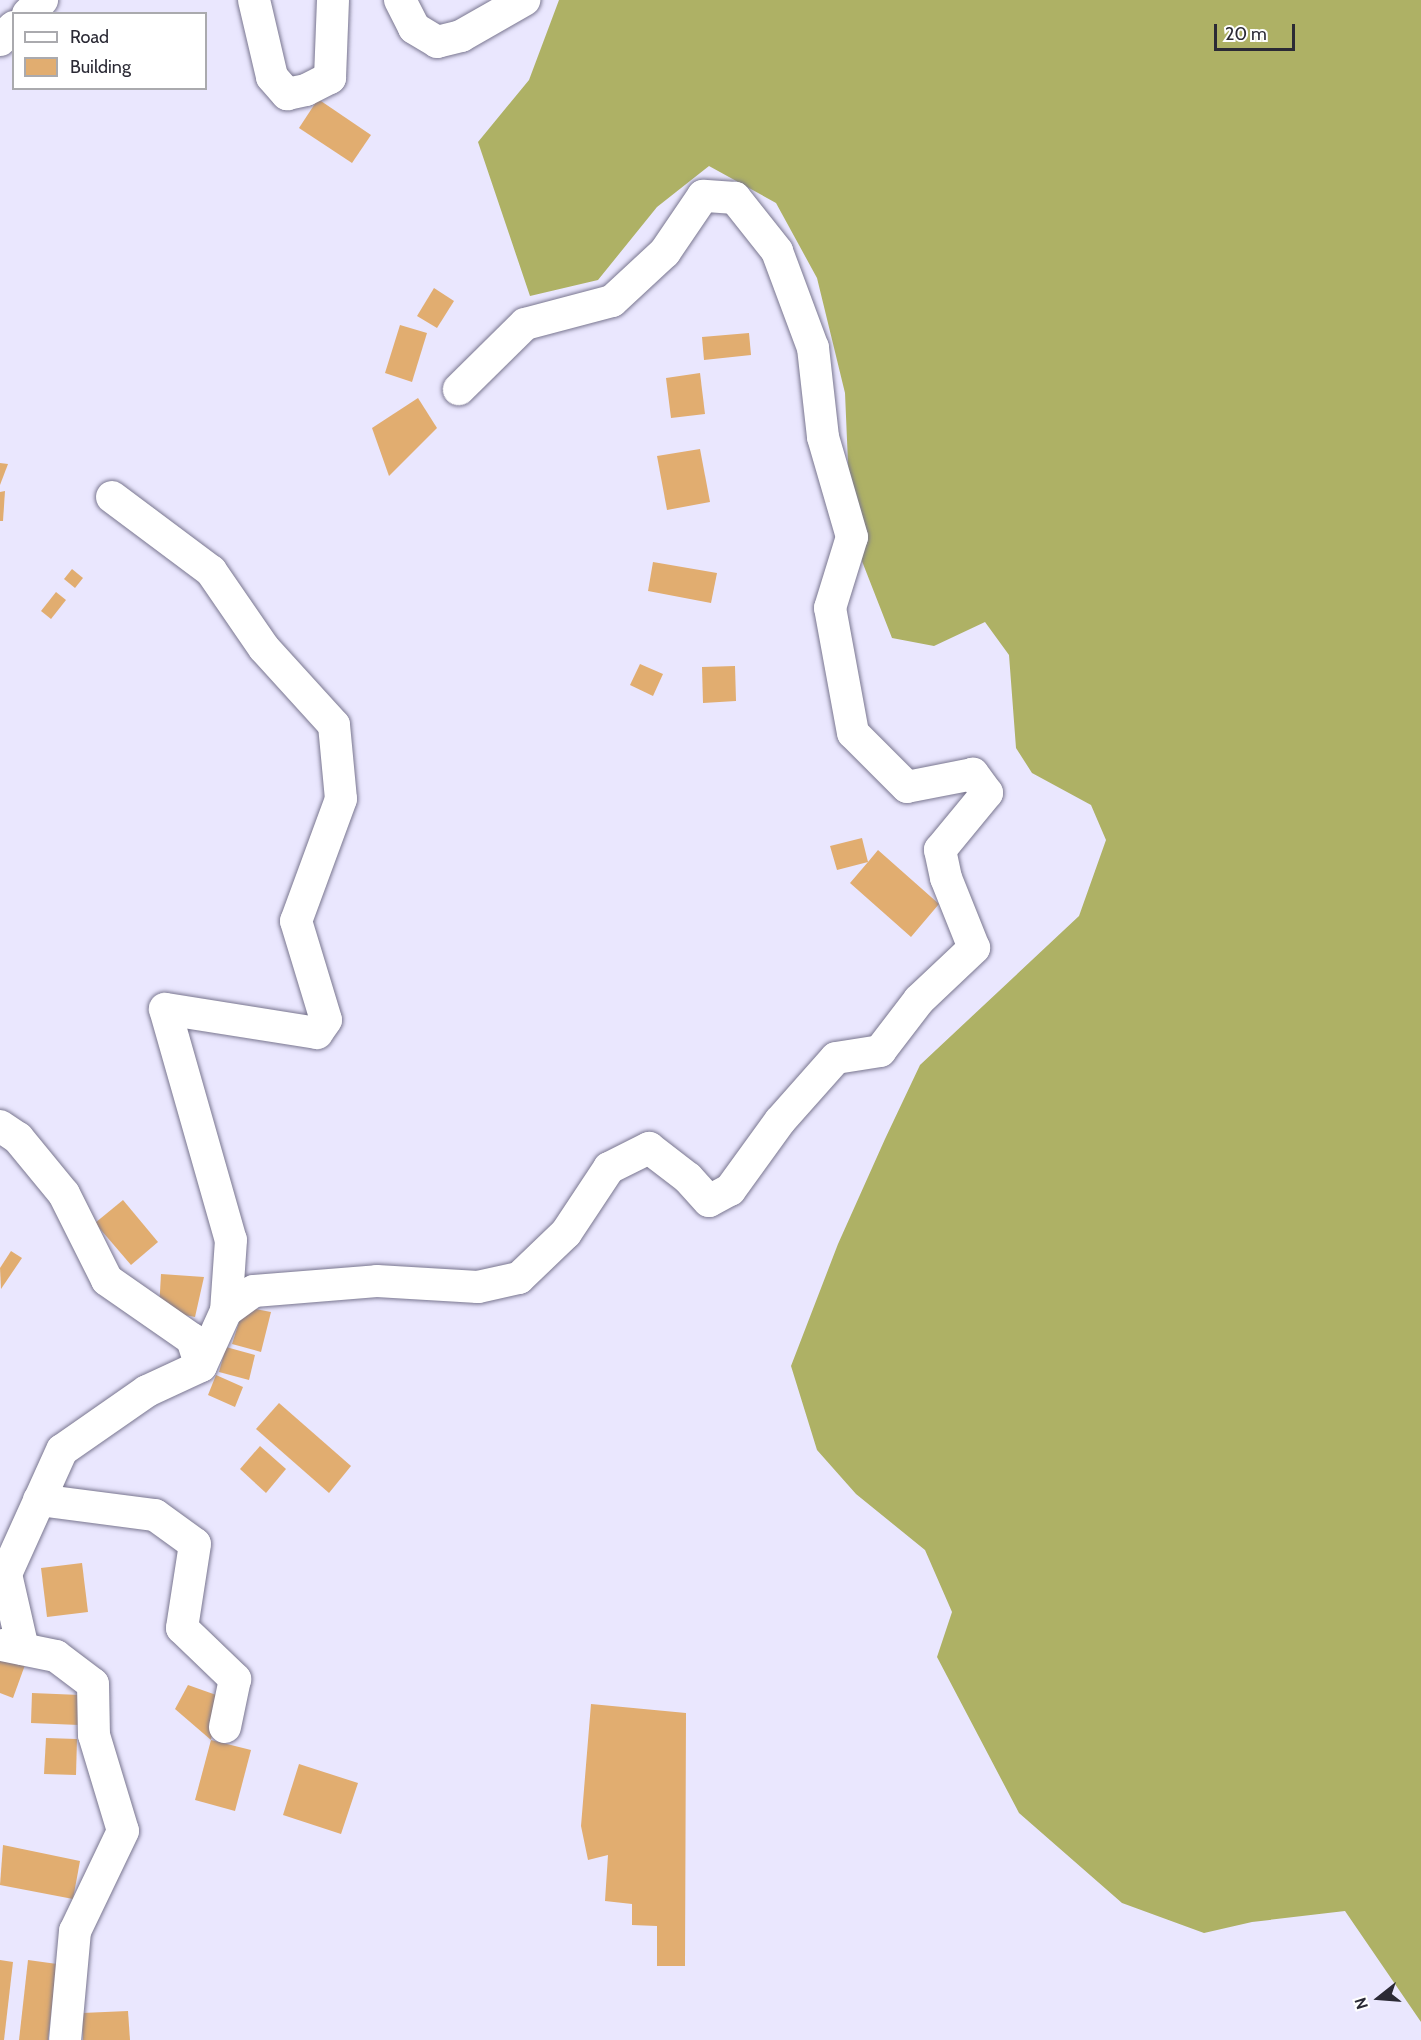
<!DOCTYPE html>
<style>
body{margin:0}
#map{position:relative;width:1421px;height:2040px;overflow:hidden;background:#eae7fe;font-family:Cabin,sans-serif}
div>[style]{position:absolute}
.forest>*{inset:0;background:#aeb165}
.building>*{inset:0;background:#e1ad70}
.roads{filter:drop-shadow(0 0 2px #79768f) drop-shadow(0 0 2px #79768f)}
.minor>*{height:32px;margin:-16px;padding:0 16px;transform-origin:16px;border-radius:16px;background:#fff}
span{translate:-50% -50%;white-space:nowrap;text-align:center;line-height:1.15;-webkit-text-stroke:4.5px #fff;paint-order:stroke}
.legend{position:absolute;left:12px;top:12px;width:195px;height:78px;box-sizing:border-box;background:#fff;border:2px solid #aaaaae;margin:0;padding:8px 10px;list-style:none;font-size:18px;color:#2b2a35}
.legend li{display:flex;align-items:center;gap:12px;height:30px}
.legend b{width:30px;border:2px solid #aaaaae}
.north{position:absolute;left:1349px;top:1968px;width:60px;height:60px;-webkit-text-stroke:4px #fff;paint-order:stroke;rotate:253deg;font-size:16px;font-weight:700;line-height:24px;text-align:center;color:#2b2a35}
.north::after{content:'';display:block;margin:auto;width:21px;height:27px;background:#2b2a35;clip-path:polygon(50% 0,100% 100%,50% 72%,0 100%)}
.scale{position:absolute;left:1214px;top:24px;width:81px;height:27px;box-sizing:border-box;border:3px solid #2b2a35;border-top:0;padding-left:8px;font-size:18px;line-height:21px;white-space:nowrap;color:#2b2a35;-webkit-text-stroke:4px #fff;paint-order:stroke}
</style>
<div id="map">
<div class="forest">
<i style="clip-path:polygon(559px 0,1421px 0,1421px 2022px,1345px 1911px,1252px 1922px,1204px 1933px,1122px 1903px,1019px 1813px,937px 1657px,952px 1612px,925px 1550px,856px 1494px,817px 1450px,791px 1366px,838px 1244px,885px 1139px,920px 1065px,1079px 916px,1106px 840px,1091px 805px,1032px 773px,1016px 748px,1009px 655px,985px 622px,934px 646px,892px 638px,851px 533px,845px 393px,817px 278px,776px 203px,709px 166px,657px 207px,598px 280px,530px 296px,478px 142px,529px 80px)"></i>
</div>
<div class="building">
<i style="clip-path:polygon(318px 99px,371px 135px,352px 163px,299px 128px)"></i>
<i style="clip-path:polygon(434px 288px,454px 301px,437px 328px,417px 316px)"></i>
<i style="clip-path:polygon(400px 325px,427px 333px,412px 382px,385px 373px)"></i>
<i style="clip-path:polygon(749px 333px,751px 355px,704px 360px,702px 337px)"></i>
<i style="clip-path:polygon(700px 373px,705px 414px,671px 418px,666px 378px)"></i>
<i style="clip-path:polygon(418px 398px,437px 428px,389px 476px,372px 428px)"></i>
<i style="clip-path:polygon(700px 449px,710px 502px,667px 510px,657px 456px)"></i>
<i style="clip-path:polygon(0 463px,8px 464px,0 485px)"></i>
<i style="clip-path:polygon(5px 491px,3px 521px,0 521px,0 492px)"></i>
<i style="clip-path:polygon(653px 562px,717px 573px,711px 603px,648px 591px)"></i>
<i style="clip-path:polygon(72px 569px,83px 578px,75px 588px,64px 579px)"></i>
<i style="clip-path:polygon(56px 592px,66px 600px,51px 619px,41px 611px)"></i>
<i style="clip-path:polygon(640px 664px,663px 674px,653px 696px,630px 685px)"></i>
<i style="clip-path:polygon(735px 666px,736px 701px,703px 703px,702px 667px)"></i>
<i style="clip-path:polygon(862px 838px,868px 862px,878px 850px,939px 904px,911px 937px,850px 883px,868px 862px,837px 870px,830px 846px)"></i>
<i style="clip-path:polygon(123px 1200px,158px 1242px,131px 1265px,95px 1223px)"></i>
<i style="clip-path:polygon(11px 1251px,22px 1258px,1px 1289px,0 1268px)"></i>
<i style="clip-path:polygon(161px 1274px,204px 1277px,195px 1317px,159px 1310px)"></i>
<i style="clip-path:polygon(244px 1307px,271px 1312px,261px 1352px,232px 1344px)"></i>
<i style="clip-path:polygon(226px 1347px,255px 1355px,249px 1380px,219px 1372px)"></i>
<i style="clip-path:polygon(216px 1375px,243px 1387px,235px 1407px,208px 1395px)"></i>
<i style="clip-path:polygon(279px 1403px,351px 1466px,329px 1493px,256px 1429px)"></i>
<i style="clip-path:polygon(260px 1446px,286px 1469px,266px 1493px,240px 1469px)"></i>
<i style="clip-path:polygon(82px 1563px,88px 1612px,47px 1617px,41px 1568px)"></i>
<i style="clip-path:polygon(0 1656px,25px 1665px,13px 1698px,0 1693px)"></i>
<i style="clip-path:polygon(188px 1685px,219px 1696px,211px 1740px,175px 1709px)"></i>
<i style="clip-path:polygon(32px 1693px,80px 1695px,79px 1725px,31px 1723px)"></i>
<i style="clip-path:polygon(591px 1704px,686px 1713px,685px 1966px,657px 1966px,657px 1926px,632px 1925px,632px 1904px,605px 1901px,608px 1855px,588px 1860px,581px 1826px)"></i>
<i style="clip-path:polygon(46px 1738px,77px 1739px,76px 1775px,44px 1774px)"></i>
<i style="clip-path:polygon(211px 1740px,251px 1750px,235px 1811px,195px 1800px)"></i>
<i style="clip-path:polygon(299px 1764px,358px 1783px,341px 1834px,283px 1815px)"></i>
<i style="clip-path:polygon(3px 1845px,80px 1861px,73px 1899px,0 1885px)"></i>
<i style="clip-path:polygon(0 1960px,13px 1962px,4px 2040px,0 2040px)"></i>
<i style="clip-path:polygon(28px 1960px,57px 1964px,48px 2040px,19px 2040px)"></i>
<i style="clip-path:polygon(128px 2011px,130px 2040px,83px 2040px,82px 2013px)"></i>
</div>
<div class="roads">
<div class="minor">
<i style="left:254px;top:0;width:79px;rotate:76.8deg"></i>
<i style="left:272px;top:77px;width:23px;rotate:49deg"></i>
<i style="left:287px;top:94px;width:19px;rotate:-12deg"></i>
<i style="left:306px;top:90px;width:27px;rotate:-27deg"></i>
<i style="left:330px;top:78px;width:78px;rotate:-87.8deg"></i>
<i style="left:400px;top:0;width:31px;rotate:63deg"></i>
<i style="left:414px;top:28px;width:27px;rotate:31deg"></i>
<i style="left:437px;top:42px;width:25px;rotate:-14deg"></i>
<i style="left:461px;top:36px;width:73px;rotate:-29.7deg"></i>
<i style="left:28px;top:14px;width:20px;rotate:-45deg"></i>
<i style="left:0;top:40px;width:19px;rotate:-43deg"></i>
<i style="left:112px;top:497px;width:124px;rotate:36.8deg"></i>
<i style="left:211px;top:571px;width:93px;rotate:55.5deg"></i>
<i style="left:264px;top:648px;width:104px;rotate:47.7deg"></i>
<i style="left:334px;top:725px;width:74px;rotate:84.6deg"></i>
<i style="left:341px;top:799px;width:130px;rotate:110.2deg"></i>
<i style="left:296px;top:921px;width:103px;rotate:73.1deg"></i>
<i style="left:326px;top:1020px;width:16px;rotate:125deg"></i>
<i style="left:317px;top:1033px;width:154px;rotate:-171deg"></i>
<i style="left:165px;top:1009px;width:240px;rotate:74.1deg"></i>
<i style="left:231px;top:1240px;width:71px;rotate:94deg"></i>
<i style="left:0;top:1126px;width:22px;rotate:34deg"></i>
<i style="left:18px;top:1138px;width:72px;rotate:50.6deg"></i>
<i style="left:64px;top:1194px;width:96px;rotate:63.4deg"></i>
<i style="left:107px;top:1280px;width:103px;rotate:34.8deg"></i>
<i style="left:192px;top:1339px;width:28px;rotate:72deg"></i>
<i style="left:201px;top:1366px;width:60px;rotate:155.2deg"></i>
<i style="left:147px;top:1391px;width:103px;rotate:145.2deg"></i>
<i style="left:62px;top:1450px;width:136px;rotate:114.3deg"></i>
<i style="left:6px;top:1574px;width:77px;rotate:77.2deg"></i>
<i style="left:201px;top:1366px;width:60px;rotate:-65.6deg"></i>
<i style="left:226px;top:1311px;width:34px;rotate:-36deg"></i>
<i style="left:254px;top:1291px;width:123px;rotate:-4.6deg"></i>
<i style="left:377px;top:1281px;width:101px;rotate:3.4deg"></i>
<i style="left:478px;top:1287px;width:42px;rotate:-12.4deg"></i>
<i style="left:519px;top:1278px;width:65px;rotate:-43.8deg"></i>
<i style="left:566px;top:1233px;width:78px;rotate:-56.5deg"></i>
<i style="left:609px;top:1168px;width:45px;rotate:-26.6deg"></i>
<i style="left:649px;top:1148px;width:49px;rotate:37.6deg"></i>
<i style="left:688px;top:1178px;width:31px;rotate:48deg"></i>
<i style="left:709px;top:1201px;width:24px;rotate:-28deg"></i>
<i style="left:730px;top:1190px;width:85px;rotate:-54.1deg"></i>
<i style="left:780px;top:1121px;width:84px;rotate:-48.4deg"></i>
<i style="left:836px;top:1058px;width:45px;rotate:-9deg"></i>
<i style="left:880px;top:1051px;width:64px;rotate:-52.6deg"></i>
<i style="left:919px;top:1000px;width:76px;rotate:-43.4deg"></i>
<i style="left:974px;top:948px;width:75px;rotate:-111.8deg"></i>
<i style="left:946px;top:878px;width:29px;rotate:-102deg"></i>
<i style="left:940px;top:850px;width:74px;rotate:-50.5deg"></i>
<i style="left:987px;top:793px;width:24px;rotate:-126deg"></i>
<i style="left:973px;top:774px;width:67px;rotate:168.9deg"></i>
<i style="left:907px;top:787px;width:76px;rotate:-135deg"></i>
<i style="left:853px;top:733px;width:127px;rotate:-100.4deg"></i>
<i style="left:830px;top:608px;width:74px;rotate:-72.8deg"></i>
<i style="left:852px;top:537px;width:104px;rotate:-106.2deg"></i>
<i style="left:823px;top:437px;width:90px;rotate:-96.4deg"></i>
<i style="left:813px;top:348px;width:103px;rotate:-110.4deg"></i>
<i style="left:777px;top:251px;width:68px;rotate:-128.4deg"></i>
<i style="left:735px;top:198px;width:32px;rotate:-176deg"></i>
<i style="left:703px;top:196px;width:68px;rotate:124.2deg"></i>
<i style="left:665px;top:252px;width:72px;rotate:137.2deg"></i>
<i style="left:612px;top:301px;width:90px;rotate:165.2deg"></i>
<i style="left:525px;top:324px;width:93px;rotate:135.4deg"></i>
<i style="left:39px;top:1500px;width:117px;rotate:7.4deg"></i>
<i style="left:155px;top:1515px;width:49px;rotate:35.9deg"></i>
<i style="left:195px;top:1544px;width:85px;rotate:98.8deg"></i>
<i style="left:182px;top:1628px;width:74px;rotate:43.9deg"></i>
<i style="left:235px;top:1679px;width:49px;rotate:101.8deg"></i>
<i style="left:2px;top:1645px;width:55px;rotate:11.5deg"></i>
<i style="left:56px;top:1656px;width:46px;rotate:37.1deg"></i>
<i style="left:93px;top:1684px;width:51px;rotate:88.9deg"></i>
<i style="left:94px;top:1735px;width:100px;rotate:73.2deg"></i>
<i style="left:123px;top:1831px;width:111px;rotate:115.6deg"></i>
<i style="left:75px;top:1931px;width:109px;rotate:95.2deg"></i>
</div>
</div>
<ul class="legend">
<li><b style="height:8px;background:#fff"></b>Road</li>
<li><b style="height:16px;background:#e1ad70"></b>Building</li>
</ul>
<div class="north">N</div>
<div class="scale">20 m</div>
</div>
